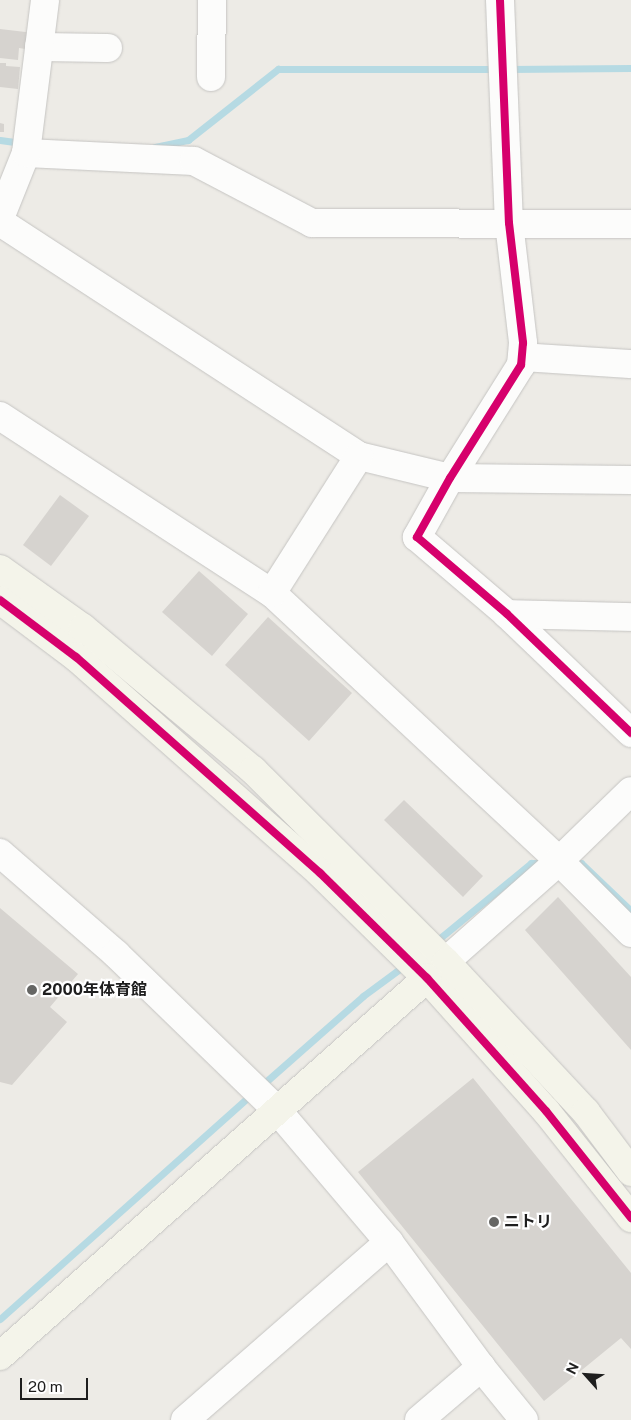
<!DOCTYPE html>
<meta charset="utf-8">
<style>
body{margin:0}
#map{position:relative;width:631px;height:1420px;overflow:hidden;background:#edebe6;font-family:"Public Sans","Noto Sans JP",sans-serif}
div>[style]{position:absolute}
.stream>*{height:7px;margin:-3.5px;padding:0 3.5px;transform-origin:3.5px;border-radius:3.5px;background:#b6dae3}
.building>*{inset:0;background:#d6d3cf}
.roads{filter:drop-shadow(0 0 1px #c5c4c2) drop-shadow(0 0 1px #c5c4c2)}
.street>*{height:28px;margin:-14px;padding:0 14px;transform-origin:14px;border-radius:14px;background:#fcfcfb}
.secondary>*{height:28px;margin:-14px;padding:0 14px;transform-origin:14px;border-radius:14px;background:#f4f4ea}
.cycleway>*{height:8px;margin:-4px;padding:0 4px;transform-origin:4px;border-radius:4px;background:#d6006c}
.dots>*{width:14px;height:14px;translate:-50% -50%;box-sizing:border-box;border:2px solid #fff;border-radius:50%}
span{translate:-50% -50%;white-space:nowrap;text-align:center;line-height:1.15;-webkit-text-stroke:4.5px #fff;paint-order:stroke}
.poi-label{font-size:16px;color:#1e1e1e;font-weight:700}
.left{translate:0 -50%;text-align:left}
.north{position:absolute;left:561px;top:1350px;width:50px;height:50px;-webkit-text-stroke:4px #fff;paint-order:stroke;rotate:296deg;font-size:14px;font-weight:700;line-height:20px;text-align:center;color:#1e1e1e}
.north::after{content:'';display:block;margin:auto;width:18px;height:22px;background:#1e1e1e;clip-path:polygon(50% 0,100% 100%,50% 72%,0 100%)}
.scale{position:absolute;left:20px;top:1378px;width:68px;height:22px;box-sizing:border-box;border:2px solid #1e1e1e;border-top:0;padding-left:6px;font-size:15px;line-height:18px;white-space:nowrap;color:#1e1e1e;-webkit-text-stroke:4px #fff;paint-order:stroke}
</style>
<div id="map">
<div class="stream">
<i style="left:509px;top:69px;width:122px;rotate:-0.5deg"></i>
<i style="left:0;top:140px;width:22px;rotate:8deg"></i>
<i style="left:155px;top:147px;width:34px;rotate:-12deg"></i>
<i style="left:188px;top:140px;width:115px;rotate:-38.3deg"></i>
<i style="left:278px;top:69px;width:220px"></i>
<i style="left:571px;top:863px;width:10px"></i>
<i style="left:581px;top:863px;width:69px;rotate:43.8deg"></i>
<i style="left:434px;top:943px;width:126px;rotate:-39.5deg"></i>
<i style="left:531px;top:863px;width:14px"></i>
<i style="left:261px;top:1086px;width:136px;rotate:-41.4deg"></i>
<i style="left:363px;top:996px;width:52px;rotate:-36.4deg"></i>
<i style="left:0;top:1319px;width:339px;rotate:-41.8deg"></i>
</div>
<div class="building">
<i style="clip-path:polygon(0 29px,34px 33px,32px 50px,19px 48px,18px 60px,0 58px)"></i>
<i style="clip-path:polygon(0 63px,6px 63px,6px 66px,20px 67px,18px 89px,0 87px)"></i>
<i style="clip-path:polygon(0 123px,4px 124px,4px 132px,0 132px)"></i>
<i style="clip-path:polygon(60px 495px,89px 516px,51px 566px,23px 545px)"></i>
<i style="clip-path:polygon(199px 571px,248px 614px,212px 656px,162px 612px)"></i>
<i style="clip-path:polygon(268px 617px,352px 693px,309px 741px,225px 665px)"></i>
<i style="clip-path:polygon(404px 800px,483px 876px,463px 897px,384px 820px)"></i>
<i style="clip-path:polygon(558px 897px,631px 977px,631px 1050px,525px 930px)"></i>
<i style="clip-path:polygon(0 908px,78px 974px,50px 1007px,67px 1022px,12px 1085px,0 1082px)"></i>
<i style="clip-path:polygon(473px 1078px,631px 1273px,631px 1349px,621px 1338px,544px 1401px,358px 1172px)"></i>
</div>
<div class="roads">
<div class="street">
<i style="left:500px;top:0;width:223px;rotate:87.7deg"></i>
<i style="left:509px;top:223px;width:121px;rotate:83.3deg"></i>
<i style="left:523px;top:343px;width:22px;rotate:95deg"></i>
<i style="left:521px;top:365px;width:133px;rotate:122.1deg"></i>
<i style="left:450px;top:478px;width:68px;rotate:119.2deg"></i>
<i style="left:417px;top:537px;width:118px;rotate:40.5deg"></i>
<i style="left:507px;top:614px;width:172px;rotate:43.8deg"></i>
<i style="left:39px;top:47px;width:69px;rotate:0.8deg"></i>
<i style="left:211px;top:77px;width:77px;rotate:-89.3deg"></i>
<i style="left:26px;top:153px;width:168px;rotate:2.7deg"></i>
<i style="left:194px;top:161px;width:133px;rotate:27.7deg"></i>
<i style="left:312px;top:223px;width:319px;rotate:0.2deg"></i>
<i style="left:0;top:218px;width:70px;rotate:-68.2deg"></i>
<i style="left:26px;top:153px;width:154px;rotate:-82.9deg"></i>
<i style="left:0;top:222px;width:429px;rotate:33.1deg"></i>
<i style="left:359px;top:456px;width:94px;rotate:13.6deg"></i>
<i style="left:450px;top:478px;width:181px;rotate:0.6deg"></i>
<i style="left:522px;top:357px;width:109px;rotate:3.7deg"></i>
<i style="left:0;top:416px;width:325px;rotate:33.1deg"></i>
<i style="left:272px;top:593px;width:393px;rotate:43deg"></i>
<i style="left:559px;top:861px;width:102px;rotate:45deg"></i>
<i style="left:272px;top:593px;width:162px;rotate:-57.6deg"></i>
<i style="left:507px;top:614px;width:124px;rotate:1.4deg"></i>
<i style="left:0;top:853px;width:154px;rotate:41deg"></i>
<i style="left:116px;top:954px;width:224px;rotate:44.1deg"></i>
<i style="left:277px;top:1110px;width:173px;rotate:49.7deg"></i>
<i style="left:389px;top:1242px;width:155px;rotate:53.6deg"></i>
<i style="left:481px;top:1367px;width:68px;rotate:50.9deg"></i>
<i style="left:428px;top:977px;width:175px;rotate:-41.5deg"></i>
<i style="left:559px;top:861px;width:100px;rotate:-44.2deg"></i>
<i style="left:185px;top:1420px;width:271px;rotate:-41.1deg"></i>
<i style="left:419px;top:1420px;width:82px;rotate:-40.5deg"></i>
</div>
<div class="secondary">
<i style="left:0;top:569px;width:102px;rotate:35.4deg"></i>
<i style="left:83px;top:628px;width:222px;rotate:39.9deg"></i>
<i style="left:253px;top:770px;width:272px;rotate:44.9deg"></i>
<i style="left:446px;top:962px;width:205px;rotate:47deg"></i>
<i style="left:586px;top:1112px;width:75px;rotate:53.1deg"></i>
<i style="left:0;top:600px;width:95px;rotate:36.9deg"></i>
<i style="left:76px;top:657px;width:326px;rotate:41.5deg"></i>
<i style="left:320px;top:873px;width:150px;rotate:44.5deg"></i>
<i style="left:427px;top:978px;width:178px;rotate:48.2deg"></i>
<i style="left:546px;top:1111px;width:137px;rotate:51.5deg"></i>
<i style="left:0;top:1356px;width:570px;rotate:-41.52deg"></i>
</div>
</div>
<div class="cycleway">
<i style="left:500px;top:0;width:223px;rotate:87.7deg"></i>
<i style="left:509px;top:223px;width:121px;rotate:83.3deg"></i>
<i style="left:523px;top:343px;width:22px;rotate:95deg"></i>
<i style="left:521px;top:365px;width:133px;rotate:122.1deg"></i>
<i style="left:450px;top:478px;width:68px;rotate:119.2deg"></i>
<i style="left:417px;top:537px;width:118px;rotate:40.5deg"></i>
<i style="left:507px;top:614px;width:172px;rotate:43.8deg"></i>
<i style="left:0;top:600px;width:95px;rotate:36.9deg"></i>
<i style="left:76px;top:657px;width:326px;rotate:41.5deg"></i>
<i style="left:320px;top:873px;width:150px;rotate:44.5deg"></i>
<i style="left:427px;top:978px;width:178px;rotate:48.2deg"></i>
<i style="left:546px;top:1111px;width:137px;rotate:51.5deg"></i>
</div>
<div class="dots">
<i style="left:32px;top:990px;background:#666664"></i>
<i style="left:494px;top:1222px;background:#666664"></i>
</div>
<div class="poi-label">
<span class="left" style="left:42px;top:990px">2000年体育館</span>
<span class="left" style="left:504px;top:1222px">ニトリ</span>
</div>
<div class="north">N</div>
<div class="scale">20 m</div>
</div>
